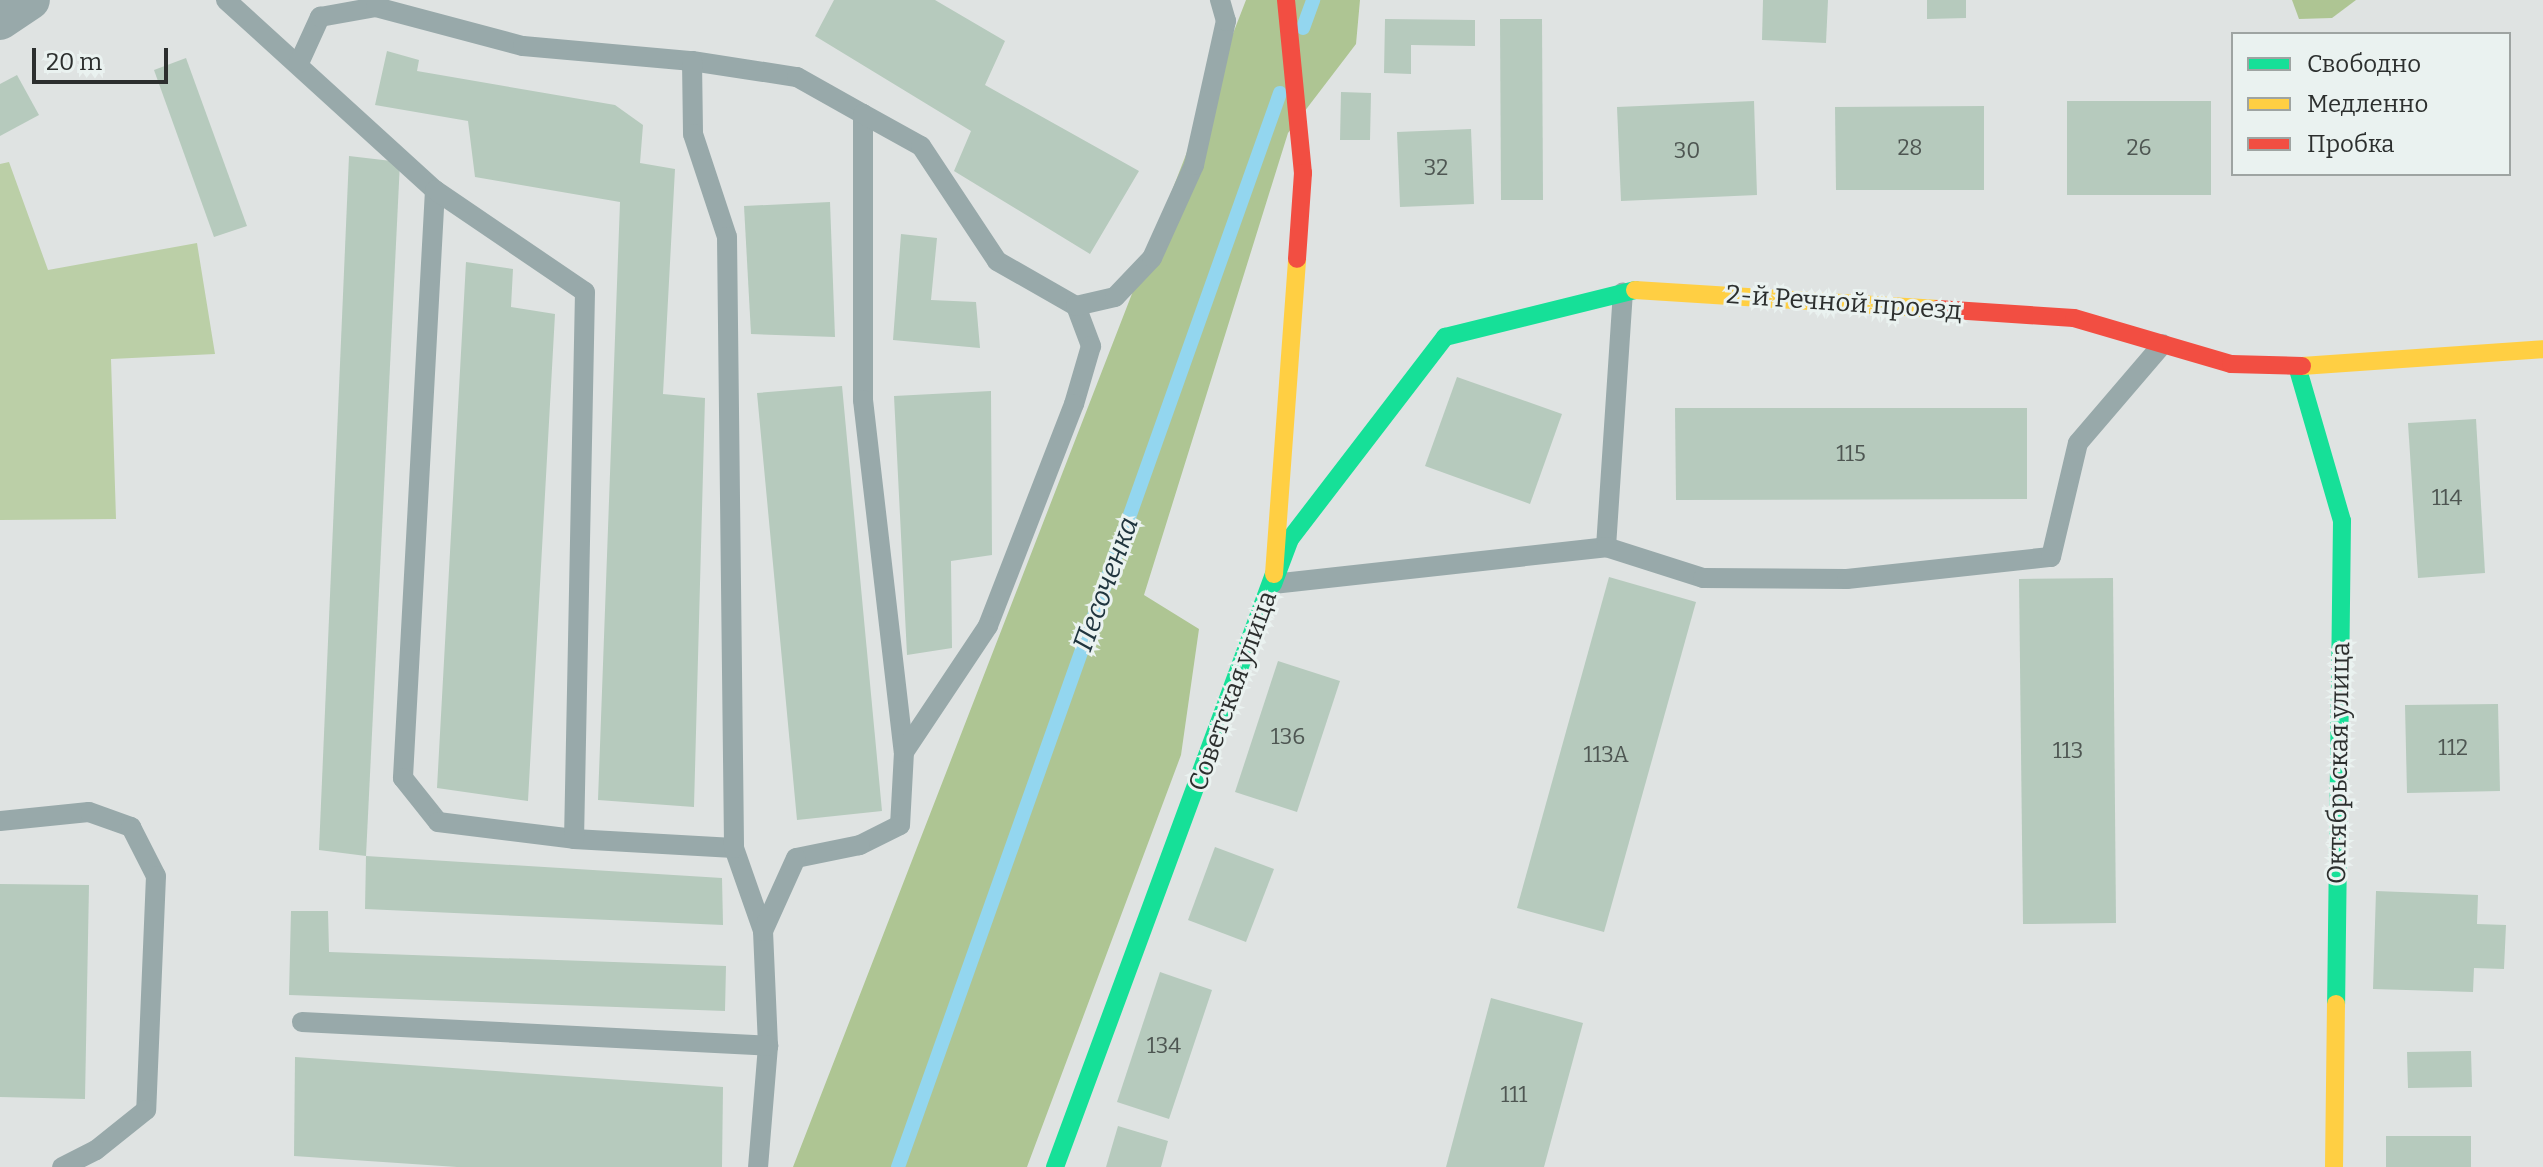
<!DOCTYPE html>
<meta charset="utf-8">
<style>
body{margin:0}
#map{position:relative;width:2543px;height:1167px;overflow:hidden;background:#dfe3e2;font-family:Bitter,serif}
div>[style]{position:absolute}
.green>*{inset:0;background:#bbcfa7}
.forest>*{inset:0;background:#aec593}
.stream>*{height:14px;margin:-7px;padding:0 7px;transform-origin:7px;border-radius:7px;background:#93d6ef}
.building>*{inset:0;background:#b6cabd}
.lane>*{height:20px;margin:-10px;padding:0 10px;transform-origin:10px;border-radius:10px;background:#98a9aa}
.street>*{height:40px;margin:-20px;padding:0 20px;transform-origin:20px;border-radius:20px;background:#98a9aa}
.fast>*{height:18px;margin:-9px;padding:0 9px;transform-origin:9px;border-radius:9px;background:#16e098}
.slow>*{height:18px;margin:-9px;padding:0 9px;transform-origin:9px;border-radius:9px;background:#ffcf43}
.jam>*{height:18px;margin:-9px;padding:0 9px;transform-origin:9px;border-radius:9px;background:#f24e42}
span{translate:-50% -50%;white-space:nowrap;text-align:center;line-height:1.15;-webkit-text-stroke:6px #eaf2f0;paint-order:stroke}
.number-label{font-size:22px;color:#4e5652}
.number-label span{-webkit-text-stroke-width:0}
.street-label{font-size:26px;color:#2c2f2e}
.water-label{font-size:28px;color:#20353e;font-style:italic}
.legend{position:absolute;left:2231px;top:32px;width:280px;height:144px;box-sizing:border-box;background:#eaf2f0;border:2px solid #9ea4a2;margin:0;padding:10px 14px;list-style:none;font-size:24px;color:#2c2f2e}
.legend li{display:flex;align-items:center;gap:16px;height:40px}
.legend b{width:40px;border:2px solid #9ea4a2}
.scale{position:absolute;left:32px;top:48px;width:136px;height:36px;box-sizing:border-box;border:4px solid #2c2f2e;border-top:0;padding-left:10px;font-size:24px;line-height:28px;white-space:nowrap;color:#2c2f2e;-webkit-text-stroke:6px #eaf2f0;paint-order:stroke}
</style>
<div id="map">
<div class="green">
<i style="clip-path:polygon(9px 162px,48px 270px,197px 243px,215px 354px,111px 359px,116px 519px,0 520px,0 164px)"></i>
</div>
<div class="forest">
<i style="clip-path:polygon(1246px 0,1360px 0,1356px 44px,1288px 133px,1144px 595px,1199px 629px,1181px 755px,1027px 1167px,793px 1167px)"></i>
<i style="clip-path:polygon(2292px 0,2356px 0,2332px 18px,2299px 19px)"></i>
</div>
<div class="stream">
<i style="left:1303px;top:28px;width:30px;rotate:-70deg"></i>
<i style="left:898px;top:1167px;width:1140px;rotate:-70.42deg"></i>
</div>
<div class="building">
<i style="clip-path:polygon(834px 0,935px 0,1005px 41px,985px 85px,1139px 171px,1090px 254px,954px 171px,971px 131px,815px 36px)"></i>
<i style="clip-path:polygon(1763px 0,1828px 0,1826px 43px,1762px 40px)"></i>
<i style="clip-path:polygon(1927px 0,1966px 0,1966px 18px,1927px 19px)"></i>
<i style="clip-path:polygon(1385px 19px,1475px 20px,1475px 46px,1411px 45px,1411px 74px,1384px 73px)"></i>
<i style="clip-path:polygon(1500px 19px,1542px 19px,1543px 200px,1501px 200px)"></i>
<i style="clip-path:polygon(387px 51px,419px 60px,417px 71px,615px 105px,643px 125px,640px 163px,675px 169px,663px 394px,705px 398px,694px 807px,598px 800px,620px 202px,475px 177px,468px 121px,375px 105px)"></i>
<i style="clip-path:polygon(186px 58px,247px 226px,214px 237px,154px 70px)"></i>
<i style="clip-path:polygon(17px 75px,39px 115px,0 136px,0 84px)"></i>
<i style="clip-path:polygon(1341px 92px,1371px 93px,1370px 140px,1340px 140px)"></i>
<i style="clip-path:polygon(1754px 101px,1757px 195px,1621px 201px,1617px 107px)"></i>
<i style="clip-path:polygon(2067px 101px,2211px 101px,2211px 195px,2067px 195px)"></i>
<i style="clip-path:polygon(1984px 106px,1984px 190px,1836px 190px,1835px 107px)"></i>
<i style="clip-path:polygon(1471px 129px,1474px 204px,1400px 207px,1397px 132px)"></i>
<i style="clip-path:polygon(349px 156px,400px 162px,366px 856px,319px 850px)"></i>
<i style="clip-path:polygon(830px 202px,835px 337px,751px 334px,744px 206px)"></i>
<i style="clip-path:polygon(901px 234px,937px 238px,931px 300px,976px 302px,980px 348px,893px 340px)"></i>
<i style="clip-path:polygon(466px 262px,513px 269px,511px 307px,555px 314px,528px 801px,437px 788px)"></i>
<i style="clip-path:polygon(1457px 377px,1562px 414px,1530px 504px,1425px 466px)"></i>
<i style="clip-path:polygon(842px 386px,882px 811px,797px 820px,757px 393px)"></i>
<i style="clip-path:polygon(991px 391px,992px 555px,951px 561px,952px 648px,907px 655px,894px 396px)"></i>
<i style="clip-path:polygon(1675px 408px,2027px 408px,2027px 499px,1676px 500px)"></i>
<i style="clip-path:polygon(2476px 419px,2485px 573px,2418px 578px,2408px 423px)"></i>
<i style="clip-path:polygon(1609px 577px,1696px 602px,1604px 932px,1517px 908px)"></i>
<i style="clip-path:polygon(2113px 578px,2116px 923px,2023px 924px,2019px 579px)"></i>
<i style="clip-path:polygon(1278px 661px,1340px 681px,1297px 812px,1235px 792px)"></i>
<i style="clip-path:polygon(2498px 704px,2500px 791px,2407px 793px,2405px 705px)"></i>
<i style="clip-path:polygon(1215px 847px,1274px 869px,1246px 942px,1188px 920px)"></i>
<i style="clip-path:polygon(366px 856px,722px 878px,723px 925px,365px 909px)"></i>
<i style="clip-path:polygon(0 884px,89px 885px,85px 1099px,0 1097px)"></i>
<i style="clip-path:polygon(2376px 891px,2478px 895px,2477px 924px,2506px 925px,2504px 969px,2474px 968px,2473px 992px,2373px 989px)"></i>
<i style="clip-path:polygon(291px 911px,328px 911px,329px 952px,726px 966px,725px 1011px,289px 995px)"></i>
<i style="clip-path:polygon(1160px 972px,1212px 990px,1169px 1119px,1117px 1102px)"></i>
<i style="clip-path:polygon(1491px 998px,1583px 1023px,1544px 1167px,1446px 1167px)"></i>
<i style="clip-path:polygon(2471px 1051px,2472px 1087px,2408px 1088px,2407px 1052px)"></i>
<i style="clip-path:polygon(295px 1057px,723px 1087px,722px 1167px,457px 1167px,294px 1156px)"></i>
<i style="clip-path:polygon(1118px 1126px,1168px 1141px,1161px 1167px,1106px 1167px)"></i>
<i style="clip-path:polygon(2386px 1136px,2471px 1136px,2471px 1167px,2386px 1167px)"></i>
</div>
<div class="lane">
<i style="left:226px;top:0;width:282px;rotate:42.3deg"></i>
<i style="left:435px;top:190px;width:589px;rotate:93.12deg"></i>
<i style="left:403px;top:778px;width:56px;rotate:51.5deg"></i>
<i style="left:438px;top:822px;width:137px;rotate:7.1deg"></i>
<i style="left:574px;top:839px;width:160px;rotate:3.2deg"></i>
<i style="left:734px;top:848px;width:88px;rotate:70.7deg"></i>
<i style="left:763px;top:931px;width:115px;rotate:87.5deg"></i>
<i style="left:768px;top:1046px;width:121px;rotate:94.7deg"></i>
<i style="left:692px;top:61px;width:106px;rotate:8.7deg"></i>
<i style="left:797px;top:77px;width:76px;rotate:29.3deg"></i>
<i style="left:863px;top:114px;width:286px;rotate:90deg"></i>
<i style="left:863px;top:400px;width:354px;rotate:83.4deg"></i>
<i style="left:904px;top:752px;width:73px;rotate:93.1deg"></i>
<i style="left:900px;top:825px;width:45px;rotate:153.4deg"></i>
<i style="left:860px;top:845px;width:65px;rotate:168.5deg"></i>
<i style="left:796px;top:858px;width:80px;rotate:114.3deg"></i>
<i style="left:299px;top:63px;width:51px;rotate:-65.5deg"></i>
<i style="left:320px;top:17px;width:57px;rotate:-10.1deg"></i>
<i style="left:376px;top:7px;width:152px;rotate:14.9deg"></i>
<i style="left:523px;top:46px;width:170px;rotate:5.1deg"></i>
<i style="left:692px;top:61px;width:73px;rotate:89.2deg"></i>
<i style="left:693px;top:134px;width:108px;rotate:71.7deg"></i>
<i style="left:727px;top:237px;width:611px;rotate:89.34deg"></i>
<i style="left:863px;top:114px;width:66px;rotate:28.9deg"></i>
<i style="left:921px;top:146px;width:138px;rotate:56.5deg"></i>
<i style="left:997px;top:261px;width:91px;rotate:29.7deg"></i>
<i style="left:1076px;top:306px;width:43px;rotate:69.4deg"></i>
<i style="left:1091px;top:346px;width:60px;rotate:106.3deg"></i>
<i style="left:1074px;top:404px;width:238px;rotate:111.2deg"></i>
<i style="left:988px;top:626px;width:151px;rotate:123.7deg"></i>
<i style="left:435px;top:190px;width:181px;rotate:34.2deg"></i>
<i style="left:585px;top:292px;width:547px;rotate:91.15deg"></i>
<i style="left:1076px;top:306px;width:40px;rotate:-13deg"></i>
<i style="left:1115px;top:297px;width:54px;rotate:-46.5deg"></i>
<i style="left:1152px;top:258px;width:102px;rotate:-65.7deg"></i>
<i style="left:1194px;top:165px;width:148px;rotate:-77.5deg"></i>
<i style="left:1226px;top:21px;width:22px;rotate:-106deg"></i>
<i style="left:1606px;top:547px;width:255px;rotate:-86.2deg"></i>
<i style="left:1273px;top:584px;width:335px;rotate:-6.3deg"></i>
<i style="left:1606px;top:547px;width:102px;rotate:17.7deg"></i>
<i style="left:1703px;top:578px;width:144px;rotate:0.4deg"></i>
<i style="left:1847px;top:579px;width:205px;rotate:-6.2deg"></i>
<i style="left:2051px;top:557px;width:117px;rotate:-76.7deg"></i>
<i style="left:2078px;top:443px;width:130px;rotate:-49.4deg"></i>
<i style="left:0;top:821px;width:89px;rotate:-5.8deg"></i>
<i style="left:89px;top:812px;width:45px;rotate:19.7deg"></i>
<i style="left:131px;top:827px;width:55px;rotate:63deg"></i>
<i style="left:156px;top:876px;width:234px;rotate:92.4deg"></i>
<i style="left:146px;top:1110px;width:64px;rotate:141.3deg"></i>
<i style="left:96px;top:1150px;width:38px;rotate:153deg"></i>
<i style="left:302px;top:1022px;width:467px;rotate:2.9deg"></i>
</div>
<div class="street">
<i style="left:0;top:20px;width:36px;rotate:-34deg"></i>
</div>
<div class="fast">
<i style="left:2297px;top:366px;width:161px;rotate:73.8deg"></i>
<i style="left:2342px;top:521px;width:483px;rotate:90.7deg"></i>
<i style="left:1273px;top:584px;width:48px;rotate:-69.3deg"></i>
<i style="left:1290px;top:539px;width:255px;rotate:-52.5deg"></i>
<i style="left:1445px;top:337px;width:196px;rotate:-13.9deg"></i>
<i style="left:1055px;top:1167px;width:632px;rotate:-69.73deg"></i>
</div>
<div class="slow">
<i style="left:1635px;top:290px;width:304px;rotate:3.6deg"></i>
<i style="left:2302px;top:366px;width:242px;rotate:-4deg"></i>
<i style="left:1274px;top:574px;width:316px;rotate:-85.8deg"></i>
<i style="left:2334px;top:1167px;width:163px;rotate:-89.3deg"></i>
</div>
<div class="jam">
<i style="left:1286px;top:0;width:174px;rotate:84.4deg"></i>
<i style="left:1303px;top:173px;width:86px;rotate:94deg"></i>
<i style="left:1938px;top:309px;width:136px;rotate:3.8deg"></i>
<i style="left:2074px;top:318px;width:164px;rotate:16.3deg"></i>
<i style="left:2231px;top:364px;width:71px;rotate:1.6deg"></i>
</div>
<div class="number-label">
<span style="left:1910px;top:148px">28</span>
<span style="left:2139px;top:148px">26</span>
<span style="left:1687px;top:151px">30</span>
<span style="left:1436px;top:168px">32</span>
<span style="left:1851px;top:454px">115</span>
<span style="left:2447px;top:498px">114</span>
<span style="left:1288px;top:737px">136</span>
<span style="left:2453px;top:748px">112</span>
<span style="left:2068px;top:751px">113</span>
<span style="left:1606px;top:755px">113А</span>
<span style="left:1164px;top:1046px">134</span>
<span style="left:1514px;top:1095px">111</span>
</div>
<div class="street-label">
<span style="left:1844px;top:303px;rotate:4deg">2-й Речной проезд</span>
<span style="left:1233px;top:691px;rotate:-70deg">Советская улица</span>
<span style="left:2339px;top:763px;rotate:-89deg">Октябрьская улица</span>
</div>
<div class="water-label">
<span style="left:1106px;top:584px;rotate:-70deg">Песоченка</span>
</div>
<ul class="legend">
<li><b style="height:10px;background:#16e098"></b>Свободно</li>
<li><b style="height:10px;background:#ffcf43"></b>Медленно</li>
<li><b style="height:10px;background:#f24e42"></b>Пробка</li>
</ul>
<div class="scale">20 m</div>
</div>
